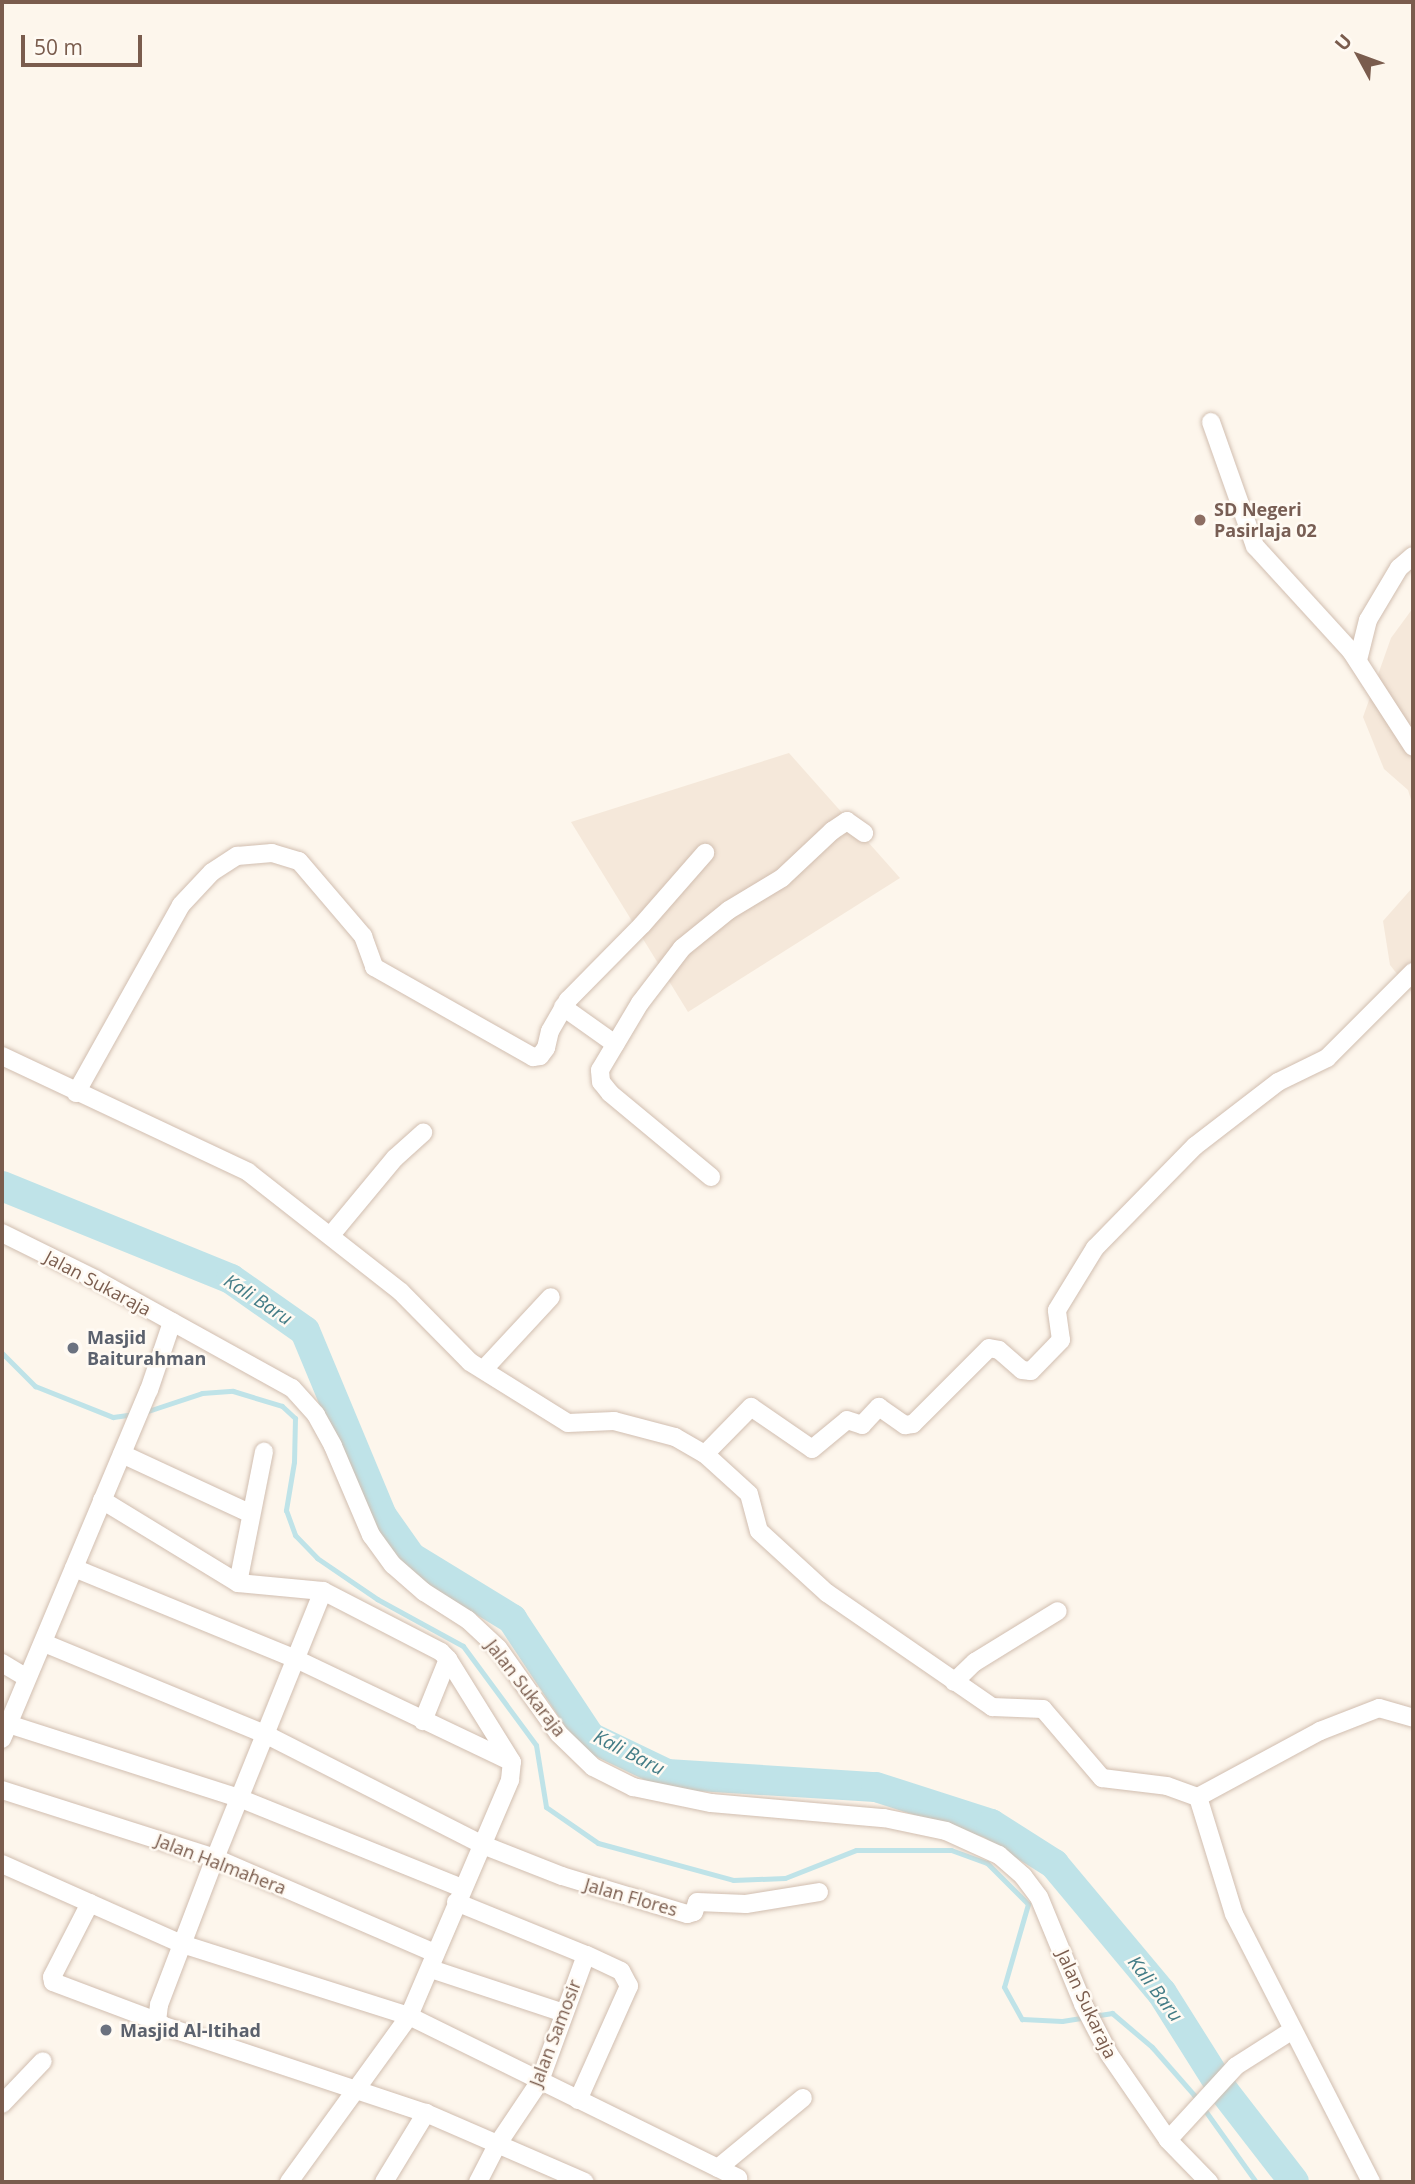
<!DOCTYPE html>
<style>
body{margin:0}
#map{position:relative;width:1415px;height:2184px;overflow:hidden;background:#fdf6ec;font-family:"Open Sans",sans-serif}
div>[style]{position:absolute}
.residential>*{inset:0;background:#f5e8da}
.stream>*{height:5px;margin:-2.5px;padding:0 2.5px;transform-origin:2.5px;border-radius:2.5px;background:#bfe3e8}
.river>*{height:30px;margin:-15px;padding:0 15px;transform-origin:15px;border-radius:15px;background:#bfe3e8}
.roads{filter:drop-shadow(0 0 2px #d1beb0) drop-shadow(0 0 2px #d1beb0)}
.minor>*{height:18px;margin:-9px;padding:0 9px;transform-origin:9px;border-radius:9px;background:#fff}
.dots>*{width:19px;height:19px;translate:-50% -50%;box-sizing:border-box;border:4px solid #fffaf3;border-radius:50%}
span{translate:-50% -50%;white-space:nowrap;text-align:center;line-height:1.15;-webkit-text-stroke:5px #fffaf3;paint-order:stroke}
.education-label{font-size:18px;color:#785e54;font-weight:700}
.left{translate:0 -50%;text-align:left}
.street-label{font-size:18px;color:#7a5c4d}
.worship-label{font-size:18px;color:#5b616d;font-weight:700}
.water-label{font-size:19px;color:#437c86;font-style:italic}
.frame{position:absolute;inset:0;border:4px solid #7a5c4d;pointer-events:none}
.north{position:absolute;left:1324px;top:21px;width:70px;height:70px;-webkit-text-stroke:5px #fffaf3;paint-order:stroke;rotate:311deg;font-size:19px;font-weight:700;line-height:28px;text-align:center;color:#7a5c4d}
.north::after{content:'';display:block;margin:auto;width:24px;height:32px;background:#7a5c4d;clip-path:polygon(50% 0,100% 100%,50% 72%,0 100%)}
.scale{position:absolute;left:21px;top:35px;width:121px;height:32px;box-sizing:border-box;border:4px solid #7a5c4d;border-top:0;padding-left:9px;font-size:21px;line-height:24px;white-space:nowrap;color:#7a5c4d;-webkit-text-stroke:5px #fffaf3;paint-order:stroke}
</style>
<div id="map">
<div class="residential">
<i style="clip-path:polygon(1413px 608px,1413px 806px,1408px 790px,1384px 769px,1363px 717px,1391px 638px)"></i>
<i style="clip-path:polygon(789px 753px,900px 878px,688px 1012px,571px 822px)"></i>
<i style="clip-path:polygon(1413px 887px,1413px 994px,1390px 965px,1383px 921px)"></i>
</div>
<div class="stream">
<i style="left:2px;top:1353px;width:47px;rotate:45deg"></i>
<i style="left:35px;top:1386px;width:84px;rotate:21.7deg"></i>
<i style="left:113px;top:1417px;width:22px;rotate:-8deg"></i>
<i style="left:145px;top:1412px;width:60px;rotate:-18.4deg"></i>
<i style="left:202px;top:1393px;width:31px;rotate:-4deg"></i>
<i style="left:233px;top:1391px;width:51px;rotate:17deg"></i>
<i style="left:282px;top:1406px;width:18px;rotate:43deg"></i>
<i style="left:295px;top:1418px;width:44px;rotate:91.3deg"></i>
<i style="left:294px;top:1462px;width:49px;rotate:99.5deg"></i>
<i style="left:286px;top:1510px;width:27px;rotate:70deg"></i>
<i style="left:295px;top:1535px;width:32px;rotate:46deg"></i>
<i style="left:317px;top:1558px;width:73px;rotate:34.3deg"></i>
<i style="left:377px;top:1599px;width:98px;rotate:28.7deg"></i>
<i style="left:463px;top:1646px;width:123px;rotate:53.6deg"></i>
<i style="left:536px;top:1745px;width:63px;rotate:80.8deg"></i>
<i style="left:546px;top:1807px;width:63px;rotate:34.7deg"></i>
<i style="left:598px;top:1843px;width:140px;rotate:15.3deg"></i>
<i style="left:733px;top:1880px;width:52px;rotate:-2.2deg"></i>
<i style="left:785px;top:1878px;width:76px;rotate:-21.5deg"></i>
<i style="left:856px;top:1850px;width:95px"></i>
<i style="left:951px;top:1850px;width:38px;rotate:20deg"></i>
<i style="left:987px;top:1863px;width:58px;rotate:45deg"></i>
<i style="left:1028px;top:1904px;width:86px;rotate:106.1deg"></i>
<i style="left:1004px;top:1987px;width:37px;rotate:61deg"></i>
<i style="left:1022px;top:2019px;width:40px;rotate:2.9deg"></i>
<i style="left:1062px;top:2021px;width:51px;rotate:-9.1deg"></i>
<i style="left:1112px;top:2013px;width:52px;rotate:40.4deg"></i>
<i style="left:1152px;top:2047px;width:64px;rotate:48.8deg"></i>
<i style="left:1194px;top:2095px;width:107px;rotate:54.5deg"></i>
<i style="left:955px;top:1830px;width:18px;rotate:-81deg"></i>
</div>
<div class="river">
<i style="left:2px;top:1186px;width:247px;rotate:22.1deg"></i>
<i style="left:231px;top:1279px;width:90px;rotate:35.1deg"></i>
<i style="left:305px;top:1331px;width:200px;rotate:67.4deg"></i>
<i style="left:382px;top:1516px;width:50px;rotate:54.7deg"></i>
<i style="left:411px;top:1557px;width:119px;rotate:31.5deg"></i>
<i style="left:512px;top:1619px;width:141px;rotate:56.5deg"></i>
<i style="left:590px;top:1737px;width:85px;rotate:25.7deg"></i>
<i style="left:667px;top:1774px;width:209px;rotate:3.6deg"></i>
<i style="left:876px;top:1787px;width:121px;rotate:17.8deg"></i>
<i style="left:991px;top:1824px;width:75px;rotate:32.4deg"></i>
<i style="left:1054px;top:1864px;width:168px;rotate:50.1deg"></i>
<i style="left:1162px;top:1993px;width:115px;rotate:57.8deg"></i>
<i style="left:1223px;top:2090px;width:116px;rotate:52.3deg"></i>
</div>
<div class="roads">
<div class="minor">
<i style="left:1211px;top:422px;width:132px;rotate:70.5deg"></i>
<i style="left:1255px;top:546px;width:142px;rotate:47.6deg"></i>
<i style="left:1351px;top:651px;width:114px;rotate:57.1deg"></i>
<i style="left:1358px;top:660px;width:41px;rotate:-76deg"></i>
<i style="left:1368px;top:620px;width:61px;rotate:-59.2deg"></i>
<i style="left:1399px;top:568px;width:18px;rotate:-41deg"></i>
<i style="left:563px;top:1007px;width:64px;rotate:35.4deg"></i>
<i style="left:2px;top:1056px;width:272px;rotate:25.2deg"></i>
<i style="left:248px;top:1172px;width:194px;rotate:38.1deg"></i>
<i style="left:401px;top:1292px;width:98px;rotate:45.4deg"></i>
<i style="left:470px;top:1362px;width:115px;rotate:31.9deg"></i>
<i style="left:568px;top:1423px;width:46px;rotate:-2.5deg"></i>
<i style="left:614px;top:1421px;width:63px;rotate:14.7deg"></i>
<i style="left:675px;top:1437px;width:34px;rotate:30deg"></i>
<i style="left:705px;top:1454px;width:59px;rotate:42.3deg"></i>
<i style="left:749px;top:1494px;width:38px;rotate:75deg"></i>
<i style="left:759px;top:1531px;width:92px;rotate:42.4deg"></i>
<i style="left:827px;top:1593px;width:201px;rotate:34.6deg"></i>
<i style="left:992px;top:1707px;width:51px;rotate:2.2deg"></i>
<i style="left:1043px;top:1709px;width:91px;rotate:49.5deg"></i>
<i style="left:1102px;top:1778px;width:65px;rotate:7deg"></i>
<i style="left:1167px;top:1786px;width:33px;rotate:20deg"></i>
<i style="left:1198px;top:1797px;width:122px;rotate:72.9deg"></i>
<i style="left:1234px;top:1914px;width:301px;rotate:62.9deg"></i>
<i style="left:76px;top:1093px;width:215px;rotate:-60.8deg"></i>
<i style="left:181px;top:905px;width:45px;rotate:-46.8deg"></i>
<i style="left:212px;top:872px;width:30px;rotate:-33deg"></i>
<i style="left:237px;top:856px;width:35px;rotate:-5deg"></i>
<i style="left:272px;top:853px;width:28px;rotate:17deg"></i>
<i style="left:299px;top:861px;width:99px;rotate:49.5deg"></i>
<i style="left:363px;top:936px;width:33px;rotate:70deg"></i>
<i style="left:374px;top:967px;width:183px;rotate:29.5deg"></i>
<i style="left:533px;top:1057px;width:7px;rotate:-8deg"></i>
<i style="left:540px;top:1056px;width:10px;rotate:-53deg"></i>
<i style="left:546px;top:1048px;width:17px;rotate:-77deg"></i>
<i style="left:550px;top:1031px;width:36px;rotate:-60deg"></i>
<i style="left:568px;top:1000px;width:105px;rotate:-45.4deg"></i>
<i style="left:642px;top:925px;width:96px;rotate:-48.8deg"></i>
<i style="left:711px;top:1177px;width:131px;rotate:-140.3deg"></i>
<i style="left:610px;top:1093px;width:14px;rotate:-129deg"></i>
<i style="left:601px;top:1082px;width:12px;rotate:-95deg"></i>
<i style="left:600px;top:1070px;width:78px;rotate:-59.2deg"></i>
<i style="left:640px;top:1003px;width:69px;rotate:-52.6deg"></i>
<i style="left:682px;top:948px;width:60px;rotate:-39deg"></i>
<i style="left:729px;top:910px;width:62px;rotate:-31.1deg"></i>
<i style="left:782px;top:878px;width:69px;rotate:-43.2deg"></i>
<i style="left:832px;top:831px;width:18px;rotate:-34deg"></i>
<i style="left:847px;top:821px;width:21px;rotate:35deg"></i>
<i style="left:2px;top:1233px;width:104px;rotate:26.3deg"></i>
<i style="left:95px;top:1279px;width:225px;rotate:29deg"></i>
<i style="left:292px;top:1388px;width:36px;rotate:48deg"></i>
<i style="left:316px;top:1415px;width:35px;rotate:61deg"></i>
<i style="left:333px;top:1446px;width:97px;rotate:66.9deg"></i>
<i style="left:371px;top:1535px;width:37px;rotate:54deg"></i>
<i style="left:393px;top:1565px;width:41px;rotate:41.1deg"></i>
<i style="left:424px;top:1592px;width:52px;rotate:32.5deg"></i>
<i style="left:468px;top:1620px;width:41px;rotate:43deg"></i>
<i style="left:498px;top:1648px;width:105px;rotate:54.7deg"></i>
<i style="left:559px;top:1734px;width:47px;rotate:44.1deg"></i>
<i style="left:593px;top:1767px;width:45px;rotate:26.6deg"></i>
<i style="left:633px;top:1787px;width:80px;rotate:11.6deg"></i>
<i style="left:711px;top:1803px;width:174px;rotate:5deg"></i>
<i style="left:884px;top:1818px;width:63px;rotate:11.8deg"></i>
<i style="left:946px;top:1831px;width:58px;rotate:24.4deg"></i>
<i style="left:999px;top:1855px;width:32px;rotate:41deg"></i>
<i style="left:1023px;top:1876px;width:26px;rotate:53deg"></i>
<i style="left:1039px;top:1897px;width:116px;rotate:67.6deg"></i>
<i style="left:1083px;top:2004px;width:56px;rotate:62.5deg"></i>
<i style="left:1109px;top:2054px;width:104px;rotate:55.5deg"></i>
<i style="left:1168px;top:2140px;width:59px;rotate:45.7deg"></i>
<i style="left:331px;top:1235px;width:100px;rotate:-50.3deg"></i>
<i style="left:395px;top:1158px;width:38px;rotate:-42deg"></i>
<i style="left:484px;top:1369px;width:98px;rotate:-47.1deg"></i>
<i style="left:122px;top:1454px;width:142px;rotate:24.9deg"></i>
<i style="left:705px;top:1454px;width:66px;rotate:-45.6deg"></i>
<i style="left:751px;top:1407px;width:74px;rotate:34.5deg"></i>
<i style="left:812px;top:1449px;width:45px;rotate:-39.6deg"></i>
<i style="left:847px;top:1420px;width:16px;rotate:18deg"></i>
<i style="left:862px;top:1425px;width:25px;rotate:-47deg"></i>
<i style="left:879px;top:1407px;width:32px;rotate:35deg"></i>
<i style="left:905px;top:1425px;width:8px;rotate:-7deg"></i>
<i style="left:913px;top:1424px;width:107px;rotate:-45deg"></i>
<i style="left:989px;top:1348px;width:10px;rotate:11deg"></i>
<i style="left:999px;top:1350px;width:30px;rotate:41deg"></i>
<i style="left:1022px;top:1370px;width:9px;rotate:6deg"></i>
<i style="left:1031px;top:1371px;width:43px;rotate:-45.9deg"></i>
<i style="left:1061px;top:1340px;width:30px;rotate:-98deg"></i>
<i style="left:1057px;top:1310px;width:73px;rotate:-58.5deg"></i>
<i style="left:1095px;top:1248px;width:143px;rotate:-45.6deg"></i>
<i style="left:1195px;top:1146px;width:105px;rotate:-37.6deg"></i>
<i style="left:1278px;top:1082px;width:55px;rotate:-26.1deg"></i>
<i style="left:1327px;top:1058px;width:122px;rotate:-45deg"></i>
<i style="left:102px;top:1500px;width:159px;rotate:31.4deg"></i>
<i style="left:238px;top:1583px;width:85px;rotate:5.4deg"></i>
<i style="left:323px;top:1591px;width:133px;rotate:27.3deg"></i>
<i style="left:441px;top:1652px;width:10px;rotate:45deg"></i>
<i style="left:448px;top:1659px;width:67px;rotate:112deg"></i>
<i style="left:74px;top:1568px;width:240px;rotate:22.3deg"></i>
<i style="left:296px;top:1659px;width:239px;rotate:25.5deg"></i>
<i style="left:238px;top:1583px;width:134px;rotate:-78.8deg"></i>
<i style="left:323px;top:1591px;width:288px;rotate:112deg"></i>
<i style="left:215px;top:1858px;width:157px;rotate:110.9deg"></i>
<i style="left:159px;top:2005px;width:16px;rotate:97deg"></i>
<i style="left:157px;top:2021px;width:9px;rotate:36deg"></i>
<i style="left:164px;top:2026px;width:276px;rotate:18.4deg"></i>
<i style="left:426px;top:2113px;width:173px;rotate:23.5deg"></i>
<i style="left:44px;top:1643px;width:239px;rotate:22.4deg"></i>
<i style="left:265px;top:1734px;width:245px;rotate:27deg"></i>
<i style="left:483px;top:1845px;width:85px;rotate:21.4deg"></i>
<i style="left:562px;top:1876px;width:131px;rotate:16.9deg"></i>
<i style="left:687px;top:1914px;width:7px;rotate:-16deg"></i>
<i style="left:694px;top:1912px;width:10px;rotate:-73deg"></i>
<i style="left:697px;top:1902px;width:49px;rotate:2.3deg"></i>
<i style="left:746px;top:1904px;width:74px;rotate:-9.3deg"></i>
<i style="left:2px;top:1663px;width:27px;rotate:31deg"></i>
<i style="left:954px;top:1682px;width:29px;rotate:-44deg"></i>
<i style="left:975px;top:1662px;width:97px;rotate:-31.6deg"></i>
<i style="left:2px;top:1722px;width:249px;rotate:17.8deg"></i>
<i style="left:239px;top:1798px;width:240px;rotate:22deg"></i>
<i style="left:2px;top:1739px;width:379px;rotate:-67.2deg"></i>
<i style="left:149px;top:1390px;width:72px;rotate:-71.3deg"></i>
<i style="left:2px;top:1790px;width:224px;rotate:17.7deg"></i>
<i style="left:215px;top:1858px;width:240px;rotate:23.4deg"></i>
<i style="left:1198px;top:1797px;width:139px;rotate:-28.4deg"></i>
<i style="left:1320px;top:1731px;width:63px;rotate:-21.3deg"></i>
<i style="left:1379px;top:1708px;width:35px;rotate:16deg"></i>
<i style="left:2px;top:1864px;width:197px;rotate:24deg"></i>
<i style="left:182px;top:1944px;width:238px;rotate:17.6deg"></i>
<i style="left:409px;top:2016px;width:367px;rotate:26.2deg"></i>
<i style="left:456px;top:1902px;width:140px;rotate:22.2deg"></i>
<i style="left:586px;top:1955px;width:134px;rotate:110.1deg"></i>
<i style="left:540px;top:2081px;width:77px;rotate:123.9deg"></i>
<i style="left:497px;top:2145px;width:42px;rotate:117.2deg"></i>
<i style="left:90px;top:1903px;width:83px;rotate:117.2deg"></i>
<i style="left:52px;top:1977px;width:5px;rotate:79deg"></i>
<i style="left:53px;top:1982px;width:111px;rotate:20.6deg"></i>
<i style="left:431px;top:1969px;width:140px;rotate:18.3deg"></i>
<i style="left:578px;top:2100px;width:125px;rotate:-65.9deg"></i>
<i style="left:629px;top:1986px;width:17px;rotate:-118deg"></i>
<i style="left:621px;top:1971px;width:38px;rotate:-155deg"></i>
<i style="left:2px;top:2104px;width:59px;rotate:-46.4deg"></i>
<i style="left:1168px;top:2140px;width:100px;rotate:-47.4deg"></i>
<i style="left:1236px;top:2066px;width:65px;rotate:-32.5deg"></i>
<i style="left:718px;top:2168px;width:110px;rotate:-39.5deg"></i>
<i style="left:289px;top:2182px;width:205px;rotate:-54.1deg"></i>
<i style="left:409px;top:2016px;width:257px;rotate:-66.8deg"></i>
<i style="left:510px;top:1780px;width:18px;rotate:-84deg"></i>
<i style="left:512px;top:1762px;width:121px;rotate:-121.9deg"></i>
<i style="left:384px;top:2182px;width:81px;rotate:-58.7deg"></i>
</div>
</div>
<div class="dots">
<i style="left:1200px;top:520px;background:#8d6e63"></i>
<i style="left:73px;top:1348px;background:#6b7280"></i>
<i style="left:106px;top:2030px;background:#6b7280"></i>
</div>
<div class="education-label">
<span class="left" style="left:1214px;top:520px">SD Negeri<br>Pasirlaja 02</span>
</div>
<div class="street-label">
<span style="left:98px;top:1283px;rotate:28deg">Jalan Sukaraja</span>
<span style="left:526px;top:1688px;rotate:52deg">Jalan Sukaraja</span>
<span style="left:221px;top:1864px;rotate:21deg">Jalan Halmahera</span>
<span style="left:631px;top:1897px;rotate:16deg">Jalan Flores</span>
<span style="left:1087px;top:2004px;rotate:65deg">Jalan Sukaraja</span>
<span style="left:555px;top:2033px;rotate:-69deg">Jalan Samosir</span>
</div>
<div class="worship-label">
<span class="left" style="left:87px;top:1348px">Masjid<br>Baiturahman</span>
<span class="left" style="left:120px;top:2030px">Masjid Al-Itihad</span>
</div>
<div class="water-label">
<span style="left:258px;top:1300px;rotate:33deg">Kali Baru</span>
<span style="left:629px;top:1753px;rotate:27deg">Kali Baru</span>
<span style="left:1155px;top:1989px;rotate:53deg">Kali Baru</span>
</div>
<div class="frame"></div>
<div class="north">U</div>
<div class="scale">50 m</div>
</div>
